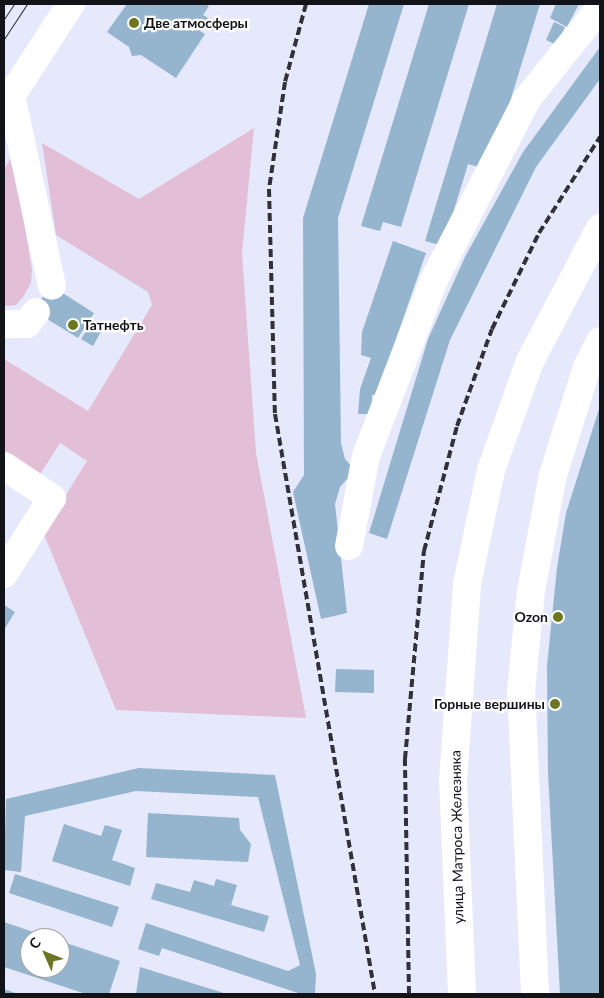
<!DOCTYPE html>
<meta charset="utf-8">
<style>
body{margin:0}
#map{position:relative;width:604px;height:998px;overflow:hidden;background:#e5e9fb;font-family:Lato,sans-serif}
div>[style]{position:absolute}
.green>*{inset:0;background:#e2bfd6}
.building>*{inset:0;background:#95b4ce}
.minor>*{height:28px;margin:-14px;padding:0 14px;transform-origin:14px;border-radius:14px;background:#fff}
.major>*{height:28px;margin:-14px;padding:0 14px;transform-origin:14px;border-radius:14px;background:#fff}
.tram>*{height:1px;margin:-0.5px;padding:0 0.5px;transform-origin:0.5px;border-radius:0.5px;background:#303139}
.rail>*{height:4px;margin-top:-2px;transform-origin:0;background:repeating-linear-gradient(90deg,#303139 0 8px,transparent 0 12px)}
.dots>*{width:14px;height:14px;translate:-50% -50%;box-sizing:border-box;border:2px solid #fff;border-radius:50%}
span{translate:-50% -50%;white-space:nowrap;text-align:center;line-height:1.15;-webkit-text-stroke:4.5px #fff;paint-order:stroke}
.poi-label{font-size:14px;color:#121319;font-weight:700}
.left{translate:0 -50%;text-align:left}
.right{translate:-100% -50%;text-align:right}
.street-label{font-size:14px;color:#121319}
.frame{position:absolute;inset:0;border:5px solid #121319;pointer-events:none}
.north{position:absolute;left:20px;top:928px;width:50px;height:50px;box-sizing:border-box;background:#fff;border:1px solid #a0a1a3;border-radius:50%;rotate:314deg;font-size:14px;font-weight:700;line-height:20px;text-align:center;color:#121319}
.north::after{content:'';display:block;margin:auto;width:18px;height:22px;background:#6d7620;clip-path:polygon(50% 0,100% 100%,50% 72%,0 100%)}
</style>
<div id="map">
<div class="green">
<i style="clip-path:polygon(254px 128px,242px 253px,256px 453px,306px 718px,116px 710px,43px 532px,87px 461px,60px 443px,39px 476px,4px 454px,4px 359px,88px 411px,152px 305px,148px 292px,56px 235px,42px 143px,139px 199px)"></i>
<i style="clip-path:polygon(13px 155px,32px 270px,31px 283px,23px 297px,16px 305px,4px 306px,4px 169px)"></i>
</div>
<div class="building">
<i style="clip-path:polygon(127px 4px,204px 4px,209px 6px,203px 15px,208px 18px,200px 31px,205px 34px,176px 78px,141px 55px,132px 56px,129px 47px,107px 32px)"></i>
<i style="clip-path:polygon(369px 4px,404px 4px,338px 218px,341px 443px,345px 459px,355px 470px,340px 487px,335px 504px,347px 613px,321px 619px,293px 492px,304px 475px,303px 218px)"></i>
<i style="clip-path:polygon(429px 4px,469px 4px,401px 227px,383px 222px,380px 231px,361px 226px)"></i>
<i style="clip-path:polygon(497px 4px,540px 4px,489px 170px,468px 164px,443px 246px,425px 241px)"></i>
<i style="clip-path:polygon(556px 4px,579px 4px,567px 27px,550px 18px)"></i>
<i style="clip-path:polygon(554px 22px,565px 27px,557px 45px,546px 40px)"></i>
<i style="clip-path:polygon(600px 47px,600px 79px,536px 167px,450px 340px,387px 539px,369px 533px,428px 339px,465px 257px,523px 152px)"></i>
<i style="clip-path:polygon(393px 241px,426px 253px,381px 382px,380px 395px,372px 395px,372px 414px,358px 414px,360px 389px,371px 358px,361px 355px,362px 332px)"></i>
<i style="clip-path:polygon(50px 285px,94px 313px,78px 338px,34px 311px)"></i>
<i style="clip-path:polygon(92px 322px,103px 328px,93px 346px,81px 339px)"></i>
<i style="clip-path:polygon(600px 406px,600px 994px,560px 994px,548px 773px,547px 666px,557px 568px,566px 513px)"></i>
<i style="clip-path:polygon(4px 605px,15px 612px,4px 630px)"></i>
<i style="clip-path:polygon(336px 669px,374px 670px,374px 693px,335px 692px)"></i>
<i style="clip-path:polygon(139px 768px,275px 775px,316px 974px,315px 994px,301px 994px,162px 948px,159px 956px,138px 949px,146px 923px,288px 971px,300px 965px,258px 797px,136px 791px,25px 816px,21px 872px,4px 870px,6px 799px)"></i>
<i style="clip-path:polygon(148px 813px,239px 818px,240px 830px,251px 844px,248px 862px,146px 857px)"></i>
<i style="clip-path:polygon(64px 824px,101px 836px,105px 825px,122px 830px,112px 860px,135px 868px,130px 886px,52px 861px)"></i>
<i style="clip-path:polygon(15px 874px,119px 907px,112px 927px,9px 893px)"></i>
<i style="clip-path:polygon(216px 879px,237px 885px,231px 905px,269px 916px,264px 932px,151px 899px,156px 883px,190px 892px,194px 880px,214px 886px)"></i>
<i style="clip-path:polygon(4px 922px,51px 938px,30px 938px,30px 968px,60px 968px,60px 941px,120px 961px,109px 994px,86px 994px,4px 967px)"></i>
<i style="clip-path:polygon(140px 967px,227px 994px,136px 994px)"></i>
<i style="clip-path:polygon(4px 989px,18px 994px,4px 994px)"></i>
</div>
<div class="minor">
<i style="left:11px;top:95px;width:195px;rotate:77.9deg"></i>
<i style="left:4px;top:324px;width:23px"></i>
<i style="left:27px;top:324px;width:15px;rotate:-53deg"></i>
<i style="left:4px;top:466px;width:58px;rotate:33.7deg"></i>
<i style="left:52px;top:498px;width:90px;rotate:122.3deg"></i>
<i style="left:349px;top:546px;width:92px;rotate:-79.3deg"></i>
<i style="left:366px;top:456px;width:186px;rotate:-68.9deg"></i>
<i style="left:433px;top:282px;width:206px;rotate:-62.8deg"></i>
<i style="left:527px;top:99px;width:117px;rotate:-51.3deg"></i>
<i style="left:462px;top:994px;width:213px;rotate:-92.4deg"></i>
<i style="left:453px;top:781px;width:197px;rotate:-85.9deg"></i>
<i style="left:467px;top:584px;width:116px;rotate:-78.1deg"></i>
<i style="left:491px;top:470px;width:116px;rotate:-70.3deg"></i>
<i style="left:530px;top:361px;width:150px;rotate:-62.2deg"></i>
<i style="left:535px;top:994px;width:303px;rotate:-92.6deg"></i>
<i style="left:521px;top:691px;width:100px;rotate:-84.3deg"></i>
<i style="left:531px;top:591px;width:118px;rotate:-79.3deg"></i>
<i style="left:553px;top:475px;width:113px;rotate:-72.5deg"></i>
<i style="left:587px;top:367px;width:29px;rotate:-63deg"></i>
</div>
<div class="major">
<i style="left:4px;top:107px;width:123px;rotate:-57deg"></i>
</div>
<div class="tram">
<i style="left:4px;top:19px;width:18px;rotate:-56deg"></i>
<i style="left:4px;top:39px;width:42px;rotate:-56.7deg"></i>
</div>
<div class="rail">
<i style="left:306px;top:4px;width:81px;rotate:105.1deg"></i>
<i style="left:285px;top:82px;width:108px;rotate:98.5deg"></i>
<i style="left:269px;top:189px;width:225px;rotate:88.5deg"></i>
<i style="left:275px;top:414px;width:589px;rotate:80.22deg"></i>
<i style="left:409px;top:994px;width:235px;rotate:-91deg"></i>
<i style="left:405px;top:759px;width:209px;rotate:-84.8deg"></i>
<i style="left:424px;top:551px;width:129px;rotate:-75.2deg"></i>
<i style="left:457px;top:426px;width:103px;rotate:-70.2deg"></i>
<i style="left:492px;top:329px;width:107px;rotate:-63.9deg"></i>
<i style="left:539px;top:233px;width:114px;rotate:-57.6deg"></i>
</div>
<div class="dots">
<i style="left:134px;top:23px;background:#6d7620"></i>
<i style="left:73px;top:325px;background:#6d7620"></i>
<i style="left:558px;top:617px;background:#6d7620"></i>
<i style="left:555px;top:704px;background:#6d7620"></i>
</div>
<div class="poi-label">
<span class="left" style="left:144px;top:23px">Две атмосферы</span>
<span class="left" style="left:83px;top:325px">Татнефть</span>
<span class="right" style="left:548px;top:617px">Ozon</span>
<span class="right" style="left:545px;top:704px">Горные вершины</span>
</div>
<div class="street-label">
<span style="left:457px;top:837px;rotate:-91deg">улица Матроса Железняка</span>
</div>
<div class="frame"></div>
<div class="north">С</div>
</div>
